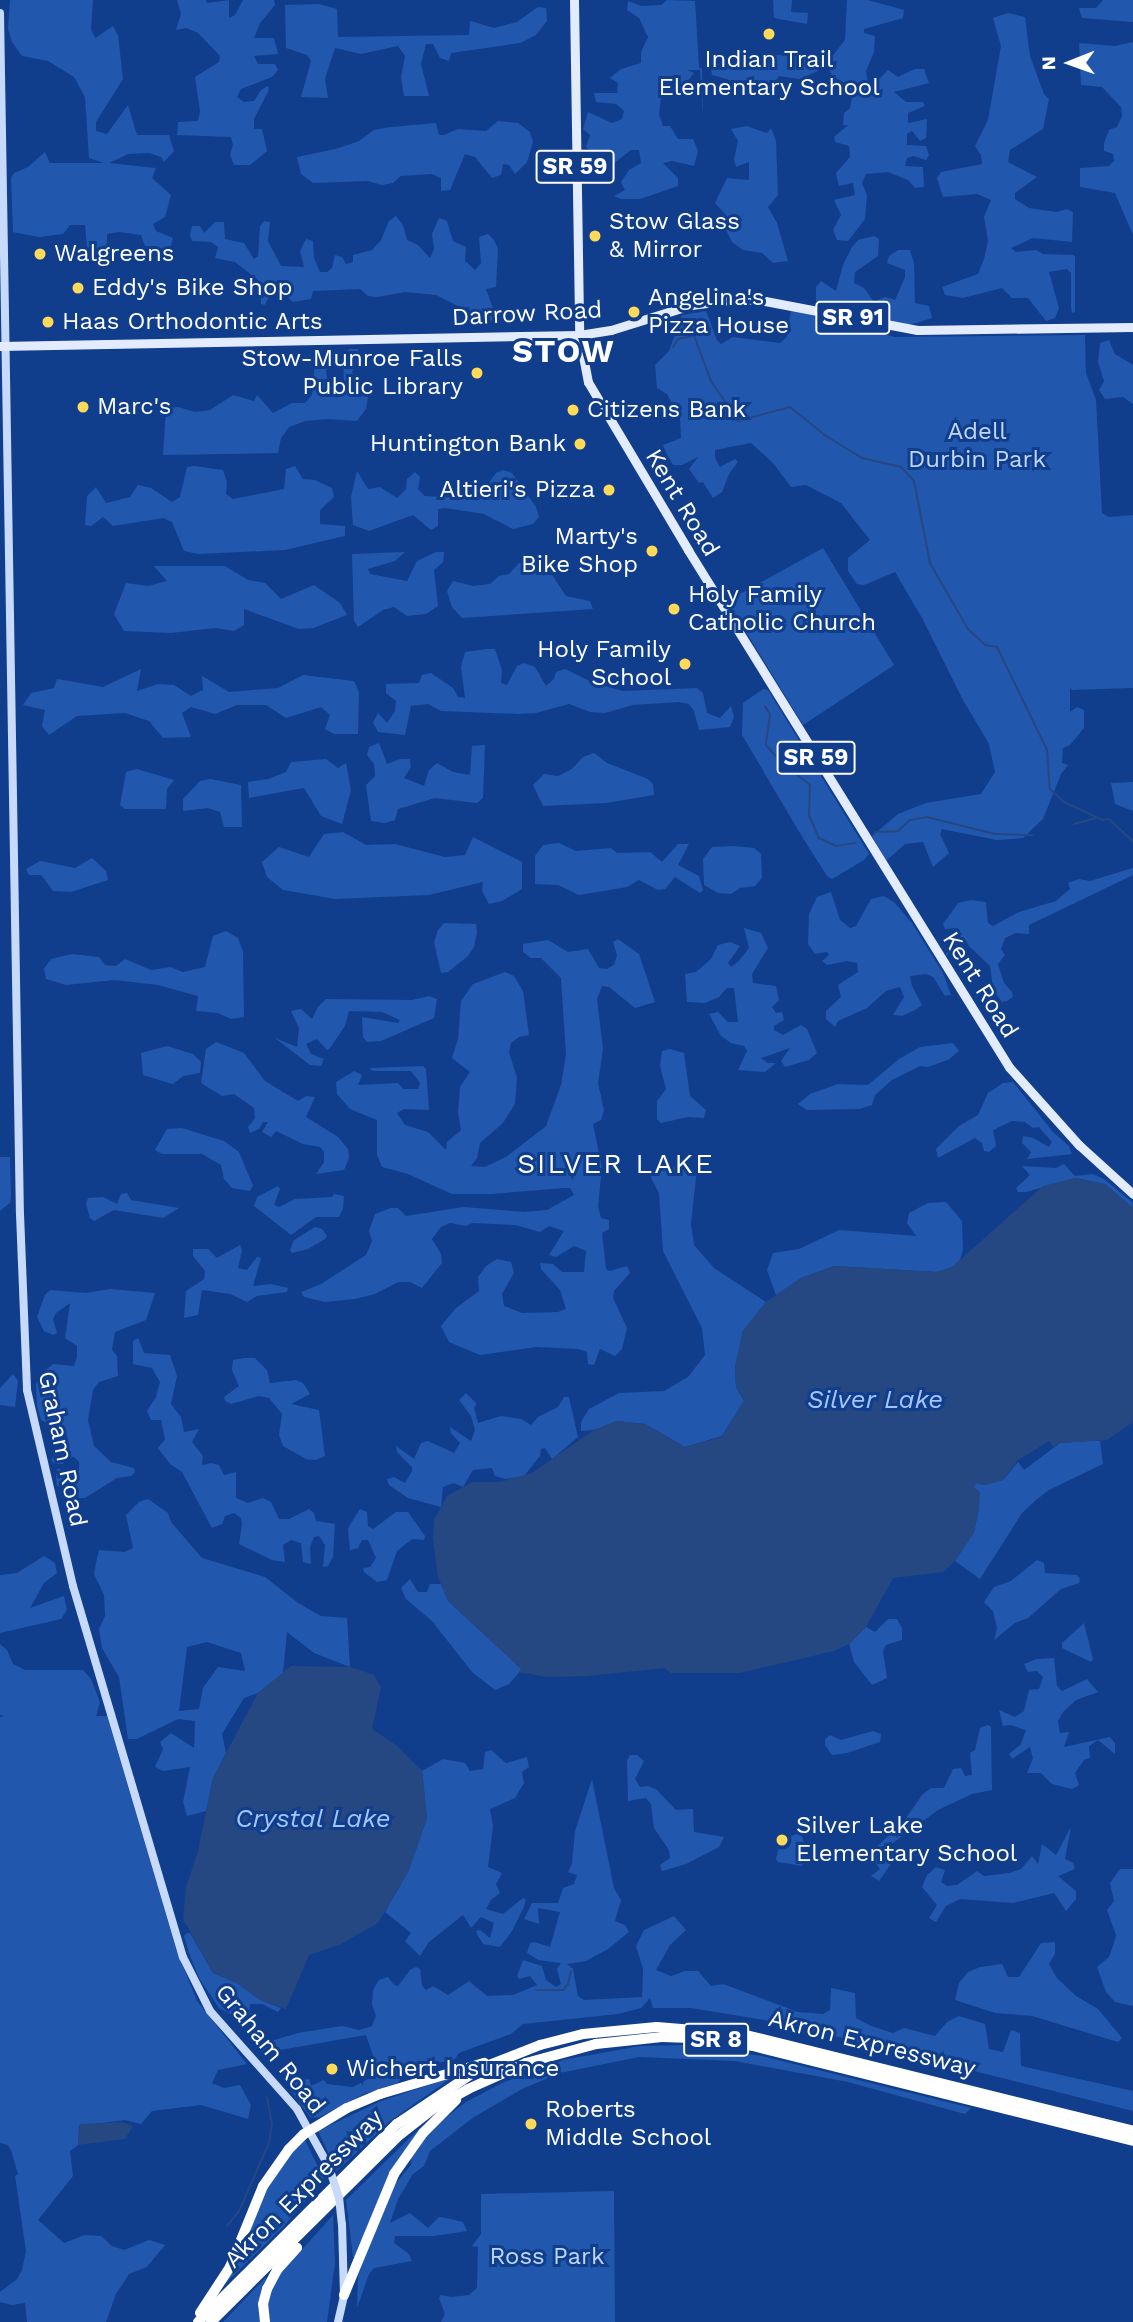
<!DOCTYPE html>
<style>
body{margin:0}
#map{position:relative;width:1133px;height:2322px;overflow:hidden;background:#103e8d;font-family:"Work Sans",sans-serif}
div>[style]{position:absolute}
.green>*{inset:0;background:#2157ad}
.water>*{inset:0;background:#254883}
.stream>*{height:2px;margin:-1px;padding:0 1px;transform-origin:1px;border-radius:1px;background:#254883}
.secondary>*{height:8px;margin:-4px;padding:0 4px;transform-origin:4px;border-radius:4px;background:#c7dafc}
.primary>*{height:9px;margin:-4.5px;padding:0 4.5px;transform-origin:4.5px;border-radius:4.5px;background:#e3ecff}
.highway>*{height:10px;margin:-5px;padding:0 5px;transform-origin:5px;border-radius:5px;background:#fff}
.secondary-bridge>*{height:8px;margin:-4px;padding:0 4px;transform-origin:4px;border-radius:4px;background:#c7dafc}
.dots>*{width:19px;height:19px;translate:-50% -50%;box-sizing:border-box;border:4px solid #103e8d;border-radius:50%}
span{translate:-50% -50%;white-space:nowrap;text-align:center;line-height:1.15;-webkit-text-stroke:6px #103e8d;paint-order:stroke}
.shield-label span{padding:2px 5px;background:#103e8d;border:2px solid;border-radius:5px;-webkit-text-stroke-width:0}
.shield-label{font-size:23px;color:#fff;font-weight:700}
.poi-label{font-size:24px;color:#fff}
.left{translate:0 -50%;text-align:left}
.right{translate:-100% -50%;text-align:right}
.street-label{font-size:24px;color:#fff}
.park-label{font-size:24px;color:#bfd7fd}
.water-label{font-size:26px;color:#a4c5fa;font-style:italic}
.quarter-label{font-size:28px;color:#fff;letter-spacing:2px}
.district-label{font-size:32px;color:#fff;font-weight:700;letter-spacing:2px}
.north{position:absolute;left:1035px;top:28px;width:70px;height:70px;-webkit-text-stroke:5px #103e8d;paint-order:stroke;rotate:269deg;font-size:19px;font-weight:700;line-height:28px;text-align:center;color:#fff}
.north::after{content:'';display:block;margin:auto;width:24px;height:32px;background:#fff;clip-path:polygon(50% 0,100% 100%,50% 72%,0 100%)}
</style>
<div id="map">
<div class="green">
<i style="clip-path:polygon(10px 0,93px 0,91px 29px,95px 38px,113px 26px,118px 35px,123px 79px,96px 122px,96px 131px,107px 134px,128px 105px,137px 135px,169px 135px,174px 151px,164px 162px,161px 157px,149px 153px,128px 154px,109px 163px,156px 168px,152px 178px,171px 195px,165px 217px,153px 224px,156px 231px,173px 238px,171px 246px,156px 250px,145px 246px,141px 235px,119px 232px,107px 234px,107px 253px,97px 252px,87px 247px,85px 225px,70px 225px,63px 234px,39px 237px,13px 232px,11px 178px,14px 173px,28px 167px,45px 152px,50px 163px,104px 163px,89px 158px,85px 97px,74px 77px,48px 61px,22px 56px,12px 42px,8px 29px)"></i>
<i style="clip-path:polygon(177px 0,206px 0,207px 3px,229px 0,229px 18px,235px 15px,243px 0,274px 0,275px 5px,260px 23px,254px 38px,274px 38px,278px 54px,254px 56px,258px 64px,275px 64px,278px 70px,272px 77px,241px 89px,237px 97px,244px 102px,254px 101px,261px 90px,268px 86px,269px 90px,254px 119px,254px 129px,262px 129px,267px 151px,250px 165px,234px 165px,230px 155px,233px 145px,231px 137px,177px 135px,178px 122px,198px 121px,200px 111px,195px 77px,219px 62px,220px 56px,198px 33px,186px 28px,176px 30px,181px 14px)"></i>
<i style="clip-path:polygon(667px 0,695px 1px,699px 67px,702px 69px,703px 116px,700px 70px,687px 70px,694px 73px,687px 82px,661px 97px,659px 114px,663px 126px,670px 126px,678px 139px,693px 139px,698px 151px,694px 166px,672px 161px,663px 163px,678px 178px,678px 186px,640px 199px,621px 199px,614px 196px,625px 190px,621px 182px,629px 170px,641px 163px,639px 150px,631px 150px,604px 171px,591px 176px,594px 154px,586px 147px,590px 135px,583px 129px,588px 112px,612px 123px,622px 119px,624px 111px,616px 104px,596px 102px,594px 93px,617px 93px,618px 83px,610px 78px,621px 69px,641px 63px,641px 52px,648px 37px,639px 18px,627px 10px,628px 1px,641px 6px,661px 5px)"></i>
<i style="clip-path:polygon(773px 0,792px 0,791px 12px,808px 13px,807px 24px,774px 18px)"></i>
<i style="clip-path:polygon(847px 0,868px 0,904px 10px,903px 18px,864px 29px,864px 33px,875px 36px,874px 52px,866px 71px,868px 83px,875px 83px,888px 70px,898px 77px,915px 69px,924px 69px,929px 83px,894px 92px,906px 102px,923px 102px,925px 106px,908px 113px,908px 123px,927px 119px,926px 138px,920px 141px,912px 131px,907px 134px,907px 145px,926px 146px,929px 155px,926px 160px,913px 156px,907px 158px,905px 166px,923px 167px,924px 187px,915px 188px,908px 180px,888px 172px,866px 174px,862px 183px,867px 195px,865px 219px,848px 241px,837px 240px,833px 230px,841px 215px,834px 200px,855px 195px,853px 183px,839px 186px,836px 173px,850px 157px,849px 146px,835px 142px,834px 137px,848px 125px,843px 125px,844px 113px,850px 108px,853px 93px,845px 83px,832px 76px,827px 63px,845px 40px)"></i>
<i style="clip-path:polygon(1103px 0,1133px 0,1133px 22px,1082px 18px,1079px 8px,1096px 8px)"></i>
<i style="clip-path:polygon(319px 4px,337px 9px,338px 37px,469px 35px,470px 21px,494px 28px,517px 22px,538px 7px,546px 8px,547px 21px,536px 35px,520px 43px,451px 53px,449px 61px,440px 58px,433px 44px,426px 44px,421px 64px,429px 96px,404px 96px,401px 77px,405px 56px,398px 46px,361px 54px,335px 48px,325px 79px,328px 98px,301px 97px,311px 61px,307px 55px,286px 48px,285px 5px)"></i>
<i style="clip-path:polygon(1008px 13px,1025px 17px,1030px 56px,1044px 94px,1049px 99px,1043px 129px,1010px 150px,1008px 162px,1037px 177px,1015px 193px,1015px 199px,1029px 208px,1056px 212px,1067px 209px,1073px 212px,1072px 242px,1033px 238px,1011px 248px,1016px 252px,1036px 250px,1043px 254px,1073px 255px,1075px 257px,1075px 312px,1072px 313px,1071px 307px,1071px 273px,1067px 269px,1049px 272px,1059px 308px,1055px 318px,1046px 321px,1028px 298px,1012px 298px,1002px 288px,963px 298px,945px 295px,942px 287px,978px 274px,984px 259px,988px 241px,984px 217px,991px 200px,977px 194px,943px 197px,937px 178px,941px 172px,982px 164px,981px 155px,975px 146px,988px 120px,1001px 46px,993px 18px)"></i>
<i style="clip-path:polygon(1133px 42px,1133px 235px,1115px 193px,1080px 187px,1080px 168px,1109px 166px,1114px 161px,1113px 154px,1104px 151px,1104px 143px,1109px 130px,1117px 127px,1122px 116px,1121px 107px,1102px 87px,1081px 85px,1079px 43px,1115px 46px)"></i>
<i style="clip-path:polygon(815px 54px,824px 57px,818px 71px,799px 79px,779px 76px,770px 88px,747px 90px,727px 79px,712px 75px,711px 69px,755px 67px,777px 55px)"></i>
<i style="clip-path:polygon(498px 121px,518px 123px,530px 132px,533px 142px,527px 162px,515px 174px,509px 165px,503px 164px,501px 175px,492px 178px,475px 157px,465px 154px,450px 190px,441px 191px,441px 178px,431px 174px,401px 176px,393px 183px,382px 185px,368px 181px,313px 183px,301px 174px,297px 157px,336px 149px,359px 141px,374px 130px,391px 127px,436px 123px,439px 135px,444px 135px,458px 129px,486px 131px)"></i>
<i style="clip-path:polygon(747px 126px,767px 133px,771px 128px,776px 141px,778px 195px,768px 207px,777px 223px,788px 261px,773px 263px,762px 253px,743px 250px,732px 242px,726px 230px,726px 215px,715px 203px,727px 178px,749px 180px,749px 162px,736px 167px,734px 159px,738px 141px,731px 129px)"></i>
<i style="clip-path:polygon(396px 216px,403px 225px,407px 240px,418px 245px,430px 258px,434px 249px,432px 234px,437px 222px,439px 218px,447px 221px,453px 241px,466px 247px,465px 261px,475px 270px,481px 263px,479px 237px,488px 234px,494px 240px,498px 249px,496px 287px,486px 289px,496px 317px,494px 320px,479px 322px,472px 317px,469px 307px,462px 308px,436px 295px,405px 292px,377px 297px,368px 296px,360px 289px,313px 291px,311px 299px,293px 302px,274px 286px,265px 305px,261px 304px,261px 290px,257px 279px,235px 262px,215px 258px,218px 247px,211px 242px,192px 241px,190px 235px,192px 226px,200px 226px,204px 233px,215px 222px,224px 222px,225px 239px,244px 243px,254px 259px,258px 256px,260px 226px,264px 221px,270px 222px,268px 241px,281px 266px,304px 267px,300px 251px,306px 239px,313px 241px,314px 258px,320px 272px,327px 272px,332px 268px,335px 255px,342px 257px,346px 264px,353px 262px,353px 255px,372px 250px,381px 240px,389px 221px)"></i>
<i style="clip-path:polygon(874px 236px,879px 239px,878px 256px,855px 272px,854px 283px,864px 288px,874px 302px,885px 297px,895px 300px,905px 277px,905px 270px,887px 263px,889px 256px,898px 250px,910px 250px,914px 263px,915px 303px,929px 306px,932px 318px,913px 324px,901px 324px,870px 313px,823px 306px,816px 302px,816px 287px,821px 281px,836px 291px,843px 265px,852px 247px,858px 240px)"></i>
<i style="clip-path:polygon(791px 310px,857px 319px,857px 327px,895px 337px,1085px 335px,1086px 373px,1096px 400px,1102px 513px,1109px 517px,1133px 515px,1133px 688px,1072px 690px,1070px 687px,1070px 712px,1077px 707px,1084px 710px,1084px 728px,1070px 745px,1063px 748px,1062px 763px,1068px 765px,1061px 774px,1043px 819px,1023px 838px,997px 840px,942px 829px,940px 834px,949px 853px,933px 867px,923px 842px,905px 844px,886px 861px,872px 836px,898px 814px,926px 803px,981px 794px,995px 772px,989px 744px,963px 700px,922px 618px,895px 572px,864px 585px,857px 584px,848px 571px,848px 558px,870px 540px,841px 503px,806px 485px,791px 487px,773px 463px,751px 443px,715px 450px,715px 458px,720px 467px,735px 459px,738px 462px,729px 474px,722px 492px,713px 498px,703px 482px,699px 483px,689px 469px,698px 457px,682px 465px,673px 465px,667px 455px,663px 445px,681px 438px,680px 418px,667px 394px,657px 388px,655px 365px,669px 351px,682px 315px,706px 311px,717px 340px,721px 344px,733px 337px,780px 343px,787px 337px)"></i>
<i style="clip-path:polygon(1109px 340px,1115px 354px,1133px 365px,1133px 404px,1123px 397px,1105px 399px,1099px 390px,1104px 381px,1098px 362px,1100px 343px)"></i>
<i style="clip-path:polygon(350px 349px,358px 349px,360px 355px,352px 372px,368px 397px,366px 409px,357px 421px,328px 419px,305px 421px,289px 427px,281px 438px,278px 453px,163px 455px,166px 408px,178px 407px,195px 412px,210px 410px,233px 395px,254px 401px,257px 395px,273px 413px,292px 403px,305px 403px,312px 395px,315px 361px,324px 356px,333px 357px,326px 371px,328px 384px,336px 398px,344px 388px,343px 353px)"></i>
<i style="clip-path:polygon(194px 466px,223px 470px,227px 482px,226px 494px,233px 499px,284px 489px,286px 469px,295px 466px,303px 479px,315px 480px,332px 488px,334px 497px,320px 510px,320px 524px,345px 526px,345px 536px,285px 550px,198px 554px,184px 551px,172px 522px,163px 518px,113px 526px,103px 517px,91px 526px,85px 525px,87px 496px,96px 487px,106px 503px,130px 497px,138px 485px,151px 488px,172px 502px,180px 497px,187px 467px)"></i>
<i style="clip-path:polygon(503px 470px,512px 473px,536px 507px,539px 517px,533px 524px,513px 529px,484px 514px,445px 508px,438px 509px,438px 526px,431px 530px,413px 515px,369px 531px,353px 525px,351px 497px,357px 471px,368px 489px,380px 487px,397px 498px,406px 489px,407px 479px,415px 472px,420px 477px,418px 489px,425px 496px,463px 498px,485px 488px,496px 473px)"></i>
<i style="clip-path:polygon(823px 548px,894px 665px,803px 725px,727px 601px)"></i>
<i style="clip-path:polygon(405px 552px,395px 561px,368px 569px,370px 574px,407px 581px,417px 561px,436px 552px,444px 552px,443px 562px,434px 570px,438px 606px,426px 614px,407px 616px,394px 607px,383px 610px,358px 627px,354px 621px,352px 554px)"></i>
<i style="clip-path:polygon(519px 563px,553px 576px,566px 596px,590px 601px,593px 609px,462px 618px,452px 607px,447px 591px,453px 581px,473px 586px,490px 584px,499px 576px,509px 574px)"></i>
<i style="clip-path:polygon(154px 566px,225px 566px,248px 580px,265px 583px,281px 599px,314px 585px,340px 603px,347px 615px,313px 628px,299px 629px,244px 609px,244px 625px,234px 631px,215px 628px,171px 633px,124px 631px,114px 614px,126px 583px,148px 586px,167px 581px)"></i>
<i style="clip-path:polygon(486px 649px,495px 649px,502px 670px,501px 683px,507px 685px,517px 666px,524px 663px,535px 667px,546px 686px,554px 679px,556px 672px,565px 669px,594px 683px,623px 691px,697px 688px,703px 693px,707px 713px,720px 718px,731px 706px,734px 717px,730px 727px,699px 730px,694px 711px,689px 704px,679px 702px,633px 705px,605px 713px,590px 712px,569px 704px,536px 713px,519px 714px,441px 711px,428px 704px,411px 706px,405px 735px,378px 732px,373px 723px,378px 713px,387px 723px,395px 711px,396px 701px,386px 693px,386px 684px,419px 683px,422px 675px,431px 673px,453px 688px,458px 697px,465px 698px,461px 667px,465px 652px)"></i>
<i style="clip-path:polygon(141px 669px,137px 691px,158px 684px,174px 685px,191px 696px,203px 690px,202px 676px,229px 692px,278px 688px,303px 675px,354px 681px,359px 692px,358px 734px,334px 734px,325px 729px,330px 715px,321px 707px,286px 718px,266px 705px,237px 705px,215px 714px,191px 707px,182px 713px,191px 737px,163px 738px,149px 721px,125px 713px,77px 716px,49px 735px,42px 726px,45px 710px,23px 705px,31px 693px,54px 688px,57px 679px,103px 687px)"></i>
<i style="clip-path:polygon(763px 689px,768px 690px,869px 854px,864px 860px,832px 879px,827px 876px,801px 835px,742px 735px,743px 703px)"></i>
<i style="clip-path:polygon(379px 743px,387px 764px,400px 759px,410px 759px,411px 767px,404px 778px,424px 786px,429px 770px,437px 763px,453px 772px,470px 775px,472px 746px,485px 745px,483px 798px,477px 803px,435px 798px,398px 809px,395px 820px,385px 823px,371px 821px,366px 785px,375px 776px,374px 764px,367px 755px,369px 747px)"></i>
<i style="clip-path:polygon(594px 753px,607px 763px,648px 779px,653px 784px,654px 795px,606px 803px,543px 806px,533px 785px,544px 774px,558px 776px,572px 769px,583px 757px)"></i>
<i style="clip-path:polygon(326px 759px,338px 768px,346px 763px,351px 790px,342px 824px,321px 816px,304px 788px,249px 798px,248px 782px,268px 779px,286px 772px,291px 762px)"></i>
<i style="clip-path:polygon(137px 769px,174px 780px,167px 789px,166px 809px,125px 809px,120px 805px,126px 772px)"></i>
<i style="clip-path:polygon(210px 779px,241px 785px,242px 827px,224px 827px,220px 812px,208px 808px,183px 811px,183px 799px,200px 781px)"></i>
<i style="clip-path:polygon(1133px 782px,1133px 811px,1115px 804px,1111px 783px)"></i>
<i style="clip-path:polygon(343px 832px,366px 845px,395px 844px,445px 857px,465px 855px,473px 837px,522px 862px,522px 889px,502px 901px,489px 904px,482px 891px,483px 882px,429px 895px,335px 899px,283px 890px,267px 877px,262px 862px,279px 847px,309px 857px,324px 834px)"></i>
<i style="clip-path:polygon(559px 843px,576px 851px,611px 848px,617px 853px,650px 852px,662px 862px,678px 844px,689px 844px,678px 865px,699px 876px,703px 890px,700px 893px,675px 877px,665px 889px,658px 890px,639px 880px,627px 887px,579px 895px,558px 885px,535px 884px,535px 856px,543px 845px)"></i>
<i style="clip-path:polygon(733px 846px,754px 848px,761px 854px,762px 878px,755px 886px,740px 888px,731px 894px,718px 893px,704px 885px,703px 859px,712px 847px)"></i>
<i style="clip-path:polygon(92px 858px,106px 871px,108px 880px,71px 892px,53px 891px,41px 875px,29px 875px,26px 869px,40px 861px,75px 868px)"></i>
<i style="clip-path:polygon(1133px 868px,1133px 875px,1029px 925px,1029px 934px,1016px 933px,1005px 938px,1001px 949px,1005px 955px,998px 964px,1004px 983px,1012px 992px,1013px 997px,1007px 1001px,1002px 1002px,993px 989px,990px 966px,970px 947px,965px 946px,946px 956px,948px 947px,960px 940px,960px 932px,955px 928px,945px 929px,943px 924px,958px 903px,971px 900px,986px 902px,988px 923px,993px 926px,1019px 912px,1056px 901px,1070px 889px,1068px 883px,1079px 879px,1090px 881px)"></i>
<i style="clip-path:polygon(831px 892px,840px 920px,850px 928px,856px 926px,871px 899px,884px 896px,895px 903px,912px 923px,943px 973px,951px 995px,945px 996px,933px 977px,926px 974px,910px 976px,912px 986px,922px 1005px,915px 1010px,902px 1016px,893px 1015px,904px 997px,900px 987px,886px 991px,867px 1008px,838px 1021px,835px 1027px,826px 1019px,826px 1011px,841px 997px,838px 985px,858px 972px,857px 963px,847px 961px,827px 965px,822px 961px,829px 955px,827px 952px,815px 954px,808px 944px,809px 914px,817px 897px)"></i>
<i style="clip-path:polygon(444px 923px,476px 924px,477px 932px,474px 947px,468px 956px,448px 972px,441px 973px,434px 942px,438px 930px)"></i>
<i style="clip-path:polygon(744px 928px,761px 933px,768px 948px,752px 974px,753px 983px,776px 986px,779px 1000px,772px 1007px,776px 1013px,782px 1012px,784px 1020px,774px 1026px,774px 1030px,783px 1035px,801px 1025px,807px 1029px,817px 1053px,809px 1060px,785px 1067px,781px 1061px,790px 1048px,761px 1058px,768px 1063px,776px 1063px,765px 1072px,738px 1070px,747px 1051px,744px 1046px,731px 1043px,721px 1036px,709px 1014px,718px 1012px,728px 1022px,738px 1022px,734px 988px,727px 988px,719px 997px,705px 1003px,687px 1002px,685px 974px,696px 972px,711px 959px,718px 945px,730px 942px,740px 946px,728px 963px,731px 967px,738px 962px,749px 948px)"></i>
<i style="clip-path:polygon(226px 931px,238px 938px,243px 952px,244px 1017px,231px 1019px,218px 1013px,196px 1011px,198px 996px,158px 985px,114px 980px,66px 985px,46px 979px,44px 969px,51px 959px,72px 954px,99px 957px,105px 965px,116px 966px,125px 959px,151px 970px,170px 967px,183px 972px,205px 967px,213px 936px)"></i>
<i style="clip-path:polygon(618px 939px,639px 954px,655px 1002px,635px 1008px,609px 987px,602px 986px,597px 999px,603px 1049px,598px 1083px,604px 1110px,601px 1120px,593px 1124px,602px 1168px,598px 1206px,601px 1218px,609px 1220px,609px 1229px,602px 1233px,606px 1269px,610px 1271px,627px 1266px,630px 1273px,614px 1291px,613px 1298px,627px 1328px,622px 1349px,615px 1356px,600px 1349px,594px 1365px,588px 1364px,587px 1352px,578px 1349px,537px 1347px,480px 1355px,449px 1342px,441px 1326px,456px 1308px,479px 1291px,478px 1277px,486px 1266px,497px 1259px,511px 1262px,514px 1273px,502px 1294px,504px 1306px,522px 1313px,558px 1312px,566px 1309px,560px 1290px,541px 1269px,540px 1263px,553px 1264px,562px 1272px,584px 1272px,586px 1251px,574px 1246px,556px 1257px,549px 1255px,564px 1231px,549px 1226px,540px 1232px,515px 1225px,472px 1223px,466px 1226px,450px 1223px,441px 1227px,432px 1239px,441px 1254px,442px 1263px,422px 1288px,410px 1282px,398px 1282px,375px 1294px,355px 1299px,325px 1302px,304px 1297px,301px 1292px,321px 1284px,366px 1255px,372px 1241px,369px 1231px,375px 1214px,391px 1208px,398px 1208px,406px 1216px,464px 1207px,524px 1212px,547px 1210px,574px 1195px,570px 1188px,564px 1188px,491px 1194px,452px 1194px,408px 1174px,382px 1167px,377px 1155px,377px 1120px,350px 1109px,337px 1094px,336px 1082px,354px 1071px,362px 1075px,358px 1085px,398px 1083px,403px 1089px,418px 1089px,420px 1083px,411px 1071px,373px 1071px,369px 1068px,423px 1066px,426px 1069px,429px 1110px,404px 1109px,397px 1113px,405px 1125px,428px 1132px,446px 1150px,447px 1142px,461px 1130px,458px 1112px,460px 1087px,470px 1072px,452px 1058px,458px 1039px,461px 1001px,473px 984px,505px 972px,514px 976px,523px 991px,529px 1035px,519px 1037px,511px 1043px,509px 1052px,517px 1078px,515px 1104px,503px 1123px,480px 1143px,477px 1158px,471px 1166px,485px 1167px,506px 1157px,546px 1126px,561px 1085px,566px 1055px,561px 978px,541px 958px,531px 958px,523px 952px,523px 944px,548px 940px,568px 952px,588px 949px,599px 968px,607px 969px,614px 965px,617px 955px,613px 942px)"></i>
<i style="clip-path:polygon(429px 996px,437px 999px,434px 1018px,381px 1041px,367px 1042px,363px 1037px,362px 1017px,398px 1023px,400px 1020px,382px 1012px,349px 1011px,345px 1026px,330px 1048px,327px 1050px,317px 1039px,306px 1044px,311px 1054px,324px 1059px,321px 1066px,310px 1065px,275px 1038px,297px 1047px,299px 1028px,291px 1011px,301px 1009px,312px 1019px,318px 1007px,326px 999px,412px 1000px)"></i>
<i style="clip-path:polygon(216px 1042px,244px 1053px,265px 1081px,298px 1101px,306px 1096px,315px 1097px,306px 1117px,338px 1137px,348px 1149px,349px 1158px,344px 1170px,316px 1174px,324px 1162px,324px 1152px,320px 1147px,303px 1144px,276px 1131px,271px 1137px,262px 1132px,268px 1122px,263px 1122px,259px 1129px,250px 1133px,248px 1127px,255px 1118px,254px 1108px,234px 1094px,222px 1096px,201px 1083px,206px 1049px)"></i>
<i style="clip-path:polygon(953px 1043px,959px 1051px,948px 1060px,928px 1067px,920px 1066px,892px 1080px,875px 1095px,872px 1105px,859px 1109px,807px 1110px,798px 1104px,810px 1094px,838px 1084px,868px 1085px,899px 1059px,920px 1047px)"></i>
<i style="clip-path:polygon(167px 1046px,193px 1054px,201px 1062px,200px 1073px,183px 1076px,173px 1084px,143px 1075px,141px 1053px)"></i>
<i style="clip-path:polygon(670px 1049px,684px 1053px,690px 1096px,706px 1110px,704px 1118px,688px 1117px,661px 1123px,657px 1119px,657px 1101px,666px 1089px,660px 1066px,662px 1051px)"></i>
<i style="clip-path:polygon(1013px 1082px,1053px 1132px,1069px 1146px,1072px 1154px,1027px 1159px,1031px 1152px,1022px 1143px,1023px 1136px,1033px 1138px,1049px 1147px,1052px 1142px,1039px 1127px,1033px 1128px,1025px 1122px,1012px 1121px,993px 1130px,996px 1146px,989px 1152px,984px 1151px,982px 1143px,975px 1138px,938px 1158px,936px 1149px,959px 1126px,978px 1115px,988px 1093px,1003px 1083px)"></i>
<i style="clip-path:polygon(182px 1128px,224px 1141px,239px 1152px,253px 1186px,250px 1191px,232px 1188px,224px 1179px,221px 1165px,202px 1154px,162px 1154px,155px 1150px,167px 1129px)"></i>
<i style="clip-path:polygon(0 1157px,10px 1157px,11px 1196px,10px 1203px,0 1211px)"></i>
<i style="clip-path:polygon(1064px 1164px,1075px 1176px,1093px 1174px,1104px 1179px,1132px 1202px,1133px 1208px,1105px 1184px,1075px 1178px,1026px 1192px,1018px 1192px,1016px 1188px,1030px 1175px,1022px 1166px,1056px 1168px)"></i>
<i style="clip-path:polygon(661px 1167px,688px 1167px,696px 1177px,691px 1224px,694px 1245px,714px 1268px,766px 1302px,743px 1331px,735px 1367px,736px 1387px,744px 1401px,722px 1436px,685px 1447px,645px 1424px,617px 1421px,594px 1430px,581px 1431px,581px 1422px,589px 1409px,619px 1393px,664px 1391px,688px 1377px,705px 1355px,702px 1328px,663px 1251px,659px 1193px,651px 1178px,651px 1171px)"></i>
<i style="clip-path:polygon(278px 1186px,280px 1189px,274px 1205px,279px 1207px,295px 1199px,332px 1197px,334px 1194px,344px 1196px,343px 1209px,339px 1217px,316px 1217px,291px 1235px,254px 1206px,257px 1197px)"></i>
<i style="clip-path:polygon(127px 1193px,131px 1200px,179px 1208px,163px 1218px,114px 1210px,94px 1221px,90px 1218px,86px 1204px,88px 1198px,103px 1197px,117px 1204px,121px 1194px)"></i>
<i style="clip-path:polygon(946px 1202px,962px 1221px,963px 1250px,960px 1260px,952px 1267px,937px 1272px,834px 1266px,801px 1278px,776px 1295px,767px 1270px,773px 1253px,799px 1249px,839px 1230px,916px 1236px,907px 1223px,909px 1213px,928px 1203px)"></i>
<i style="clip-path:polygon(315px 1227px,322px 1229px,327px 1236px,325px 1239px,308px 1249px,292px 1253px,290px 1250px,294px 1240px)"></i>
<i style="clip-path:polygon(240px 1245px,242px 1250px,238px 1268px,247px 1270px,257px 1257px,261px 1258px,253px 1286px,271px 1284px,288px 1288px,287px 1292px,257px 1296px,247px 1302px,230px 1294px,202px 1290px,198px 1315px,184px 1318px,186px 1291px,204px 1279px,205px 1271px,193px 1256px,193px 1249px,208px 1249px,217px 1258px)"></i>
<i style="clip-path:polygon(110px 1289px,155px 1293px,146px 1320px,115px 1332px,112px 1350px,117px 1356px,118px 1376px,99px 1382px,93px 1390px,88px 1420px,94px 1446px,111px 1462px,134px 1468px,135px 1472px,131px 1476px,117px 1478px,85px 1498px,79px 1498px,71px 1487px,57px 1486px,56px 1477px,57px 1469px,60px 1469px,62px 1477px,68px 1479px,79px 1471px,79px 1462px,74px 1457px,67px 1457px,63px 1464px,55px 1464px,51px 1460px,55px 1453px,67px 1451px,67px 1434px,41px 1420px,37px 1406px,36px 1384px,40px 1375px,53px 1364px,74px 1366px,77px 1357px,77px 1346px,65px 1338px,70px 1303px,56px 1313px,53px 1319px,57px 1333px,53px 1335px,44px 1331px,37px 1317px,45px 1295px,50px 1290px,86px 1293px)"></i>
<i style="clip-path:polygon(138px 1338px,144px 1353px,170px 1355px,177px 1376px,171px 1404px,181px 1417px,184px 1432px,199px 1429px,192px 1442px,203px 1456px,202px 1465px,211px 1463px,219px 1465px,224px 1475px,236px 1472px,236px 1498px,248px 1503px,263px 1498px,271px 1502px,279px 1519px,289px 1519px,309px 1509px,314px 1513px,316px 1521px,335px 1524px,333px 1557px,328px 1566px,323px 1567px,325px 1545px,319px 1536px,314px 1537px,310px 1547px,311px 1564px,303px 1562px,301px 1543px,291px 1540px,283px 1545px,285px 1562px,272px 1560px,239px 1544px,242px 1524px,241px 1518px,234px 1513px,225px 1516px,222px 1524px,212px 1528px,182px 1472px,170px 1464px,158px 1448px,165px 1439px,161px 1420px,151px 1420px,147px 1411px,156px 1397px,160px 1382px,152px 1368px,133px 1364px,133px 1341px)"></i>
<i style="clip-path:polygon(244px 1358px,255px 1358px,267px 1370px,270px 1383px,296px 1380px,303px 1383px,310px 1394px,291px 1404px,319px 1410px,325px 1456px,316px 1460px,306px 1459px,283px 1446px,279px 1435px,282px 1414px,269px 1398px,259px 1396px,231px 1404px,225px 1401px,224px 1397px,239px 1386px,232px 1370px,233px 1360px)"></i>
<i style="clip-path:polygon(13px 1374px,18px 1381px,15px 1407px,0 1405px,0 1388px)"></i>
<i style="clip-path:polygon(466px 1393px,477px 1404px,474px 1407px,478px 1423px,501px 1416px,521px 1419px,531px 1425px,538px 1417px,558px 1407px,564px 1397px,569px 1397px,578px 1437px,552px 1459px,545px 1448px,541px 1449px,540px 1456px,524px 1476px,506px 1479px,495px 1476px,492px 1468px,473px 1470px,463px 1487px,454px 1483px,443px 1487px,441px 1507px,408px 1498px,389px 1485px,387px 1479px,394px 1477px,405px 1483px,412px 1471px,412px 1467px,397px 1452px,396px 1446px,414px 1459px,421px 1443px,428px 1441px,454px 1453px,460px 1443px,451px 1433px,450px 1427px,471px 1441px,475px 1430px,471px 1416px,459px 1400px)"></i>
<i style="clip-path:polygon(1089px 1441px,1100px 1441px,1103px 1464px,1049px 1490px,1036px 1500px,1022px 1513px,980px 1579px,955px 1561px,974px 1532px,979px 1508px,974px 1487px,976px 1483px,985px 1485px,1003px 1480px,1018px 1462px,1024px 1470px,1060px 1443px)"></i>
<i style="clip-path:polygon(evenodd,148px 1499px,168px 1513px,171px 1522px,202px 1558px,265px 1577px,298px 1603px,321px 1616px,347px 1618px,350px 1667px,314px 1653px,287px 1632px,283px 1673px,258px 1693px,244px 1698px,222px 1734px,226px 1753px,213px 1778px,206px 1811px,187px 1816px,183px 1802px,190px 1767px,163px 1771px,155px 1767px,163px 1749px,160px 1742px,171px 1733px,194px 1748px,195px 1721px,178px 1719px,137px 1739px,128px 1739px,119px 1677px,102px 1648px,99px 1629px,105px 1616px,104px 1595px,94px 1574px,97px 1558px,99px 1550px,125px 1552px,133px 1548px,126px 1515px,139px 1502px,148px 1499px,207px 1642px,241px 1653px,245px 1671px,218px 1667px,203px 1688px,199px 1709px,179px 1711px,187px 1647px,207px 1642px)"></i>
<i style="clip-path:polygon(360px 1509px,367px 1512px,368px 1526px,373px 1529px,396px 1512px,408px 1512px,425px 1536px,424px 1540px,412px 1539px,397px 1551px,387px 1580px,377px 1582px,364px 1572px,363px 1568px,370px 1567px,376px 1558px,368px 1540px,362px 1540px,358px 1548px,350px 1550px,348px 1528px)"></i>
<i style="clip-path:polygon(44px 1556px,55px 1563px,57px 1573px,44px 1583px,30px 1608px,64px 1596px,67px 1610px,61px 1619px,0 1633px,0 1575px,17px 1573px)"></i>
<i style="clip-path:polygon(1037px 1560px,1044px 1563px,1045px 1573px,1077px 1575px,1080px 1579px,1079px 1583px,1061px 1589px,1028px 1618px,1015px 1623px,994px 1640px,997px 1628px,993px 1611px,984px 1602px,994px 1587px,1011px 1581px)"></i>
<i style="clip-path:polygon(410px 1579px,418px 1592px,427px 1592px,430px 1584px,441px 1584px,448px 1601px,522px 1669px,509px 1684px,495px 1690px,472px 1672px,432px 1621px,406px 1599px,401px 1588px)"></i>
<i style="clip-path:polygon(888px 1619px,897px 1619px,902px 1628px,902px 1640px,886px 1645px,883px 1651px,887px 1678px,872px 1685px,854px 1662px,849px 1644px,866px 1627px,875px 1632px)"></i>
<i style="clip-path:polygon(1084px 1623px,1093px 1659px,1091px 1662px,1062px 1648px,1062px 1643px)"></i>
<i style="clip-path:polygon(0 1644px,7px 1650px,13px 1664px,25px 1670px,83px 1670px,91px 1679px,100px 1702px,96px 1716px,107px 1716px,176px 1949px,197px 2001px,247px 2064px,218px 2070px,212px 2083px,224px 2088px,240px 2085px,251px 2105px,248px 2119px,201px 2105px,152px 2111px,141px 2124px,125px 2120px,79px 2126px,78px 2145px,70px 2151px,73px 2176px,38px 2220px,64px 2243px,85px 2235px,101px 2236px,112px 2246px,124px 2250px,149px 2240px,165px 2245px,147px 2267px,129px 2274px,116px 2294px,106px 2322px,27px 2322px,25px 2303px,12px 2305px,0 2302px,0 2292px,17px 2279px,22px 2270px,26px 2251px,15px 2176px,18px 2174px,11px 2150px,8px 2145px,0 2143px,0 1717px,4px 1716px,0 1715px)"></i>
<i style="clip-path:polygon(1054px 1658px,1057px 1686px,1062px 1691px,1087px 1679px,1098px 1692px,1076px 1700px,1063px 1712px,1058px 1721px,1060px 1733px,1069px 1732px,1064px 1747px,1110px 1737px,1115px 1743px,1115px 1754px,1098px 1740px,1089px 1746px,1090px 1758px,1084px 1760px,1075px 1773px,1079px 1785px,1072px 1789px,1052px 1784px,1041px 1773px,1027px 1773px,1033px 1758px,1030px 1747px,1012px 1759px,1009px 1754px,1021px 1744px,1026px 1730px,1010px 1725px,1003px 1726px,999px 1710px,1015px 1717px,1024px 1711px,1029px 1690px,1039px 1689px,1043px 1677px,1037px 1671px,1028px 1672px,1024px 1664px,1037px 1659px)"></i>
<i style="clip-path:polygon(988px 1725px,991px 1727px,992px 1790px,972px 1794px,938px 1810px,890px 1845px,895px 1858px,879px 1881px,871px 1876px,880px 1869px,869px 1854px,904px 1821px,922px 1795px,931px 1788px,944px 1788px,953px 1769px,961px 1768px,965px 1776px,972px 1775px,970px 1753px,975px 1750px,980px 1728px)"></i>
<i style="clip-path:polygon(873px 1731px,881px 1734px,880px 1742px,847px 1753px,832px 1755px,825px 1745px,825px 1739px,830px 1735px,841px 1740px)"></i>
<i style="clip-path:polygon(491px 1750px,506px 1763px,527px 1757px,529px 1767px,522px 1772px,524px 1783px,515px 1798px,490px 1809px,493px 1826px,488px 1867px,502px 1873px,496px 1884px,500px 1893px,491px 1900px,486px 1909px,503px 1914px,523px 1898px,526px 1899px,524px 1907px,512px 1931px,500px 1947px,483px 1944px,477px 1934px,476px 1931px,480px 1930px,490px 1938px,494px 1923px,481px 1917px,471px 1928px,463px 1915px,429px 1942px,420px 1956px,405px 1941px,411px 1933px,385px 1912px,409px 1870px,427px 1818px,422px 1771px,443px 1759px,465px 1763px,470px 1771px,483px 1769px,485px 1752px)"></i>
<i style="clip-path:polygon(630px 1755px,637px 1755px,644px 1761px,635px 1779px,640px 1787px,648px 1786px,657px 1790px,676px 1810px,693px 1809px,694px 1832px,724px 1837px,719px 1847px,686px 1864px,662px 1871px,660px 1865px,670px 1858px,669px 1850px,654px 1828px,651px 1804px,646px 1798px,628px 1801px,627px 1761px)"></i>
<i style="clip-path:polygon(592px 1779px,614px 1888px,621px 1900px,615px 1921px,625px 1925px,629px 1932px,608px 1949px,586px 1961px,567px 1964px,573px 1969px,578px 1996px,584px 2000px,642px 1997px,643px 1969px,636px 1946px,644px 1930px,674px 1916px,686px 1930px,670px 1945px,656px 1970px,671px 1976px,685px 1971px,698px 1971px,711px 1986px,723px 1984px,798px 2012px,823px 2014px,830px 2010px,831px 1988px,855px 1993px,856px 2018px,871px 2026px,893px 2033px,904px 2028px,935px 2036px,947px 2022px,959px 2016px,985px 2024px,989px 2049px,1003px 2052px,1011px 2030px,1020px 2033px,1021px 2066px,1133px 2091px,1133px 2111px,783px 2023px,691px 2008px,653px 2008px,650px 1998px,641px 2008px,618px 2014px,523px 2024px,511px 2034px,459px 2053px,455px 2059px,405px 2071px,398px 2083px,366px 2093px,320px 2117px,311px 2118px,291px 2091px,287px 2081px,289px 2070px,292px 2069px,296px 2081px,309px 2079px,311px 2086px,324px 2080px,327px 2084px,353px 2087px,379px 2073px,366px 2035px,263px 2053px,260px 2051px,261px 2044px,298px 2033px,342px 2026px,359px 2030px,372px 2026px,376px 2016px,372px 2004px,373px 1990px,379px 1980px,388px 1977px,394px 1985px,398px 1986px,410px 1970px,416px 1967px,420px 1969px,422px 1986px,426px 1990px,433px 1986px,448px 1995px,469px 1981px,487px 1996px,513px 1995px,537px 1985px,530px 1976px,519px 1979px,517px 1976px,523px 1960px,542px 1966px,546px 1980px,556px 1987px,561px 1984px,557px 1969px,561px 1963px,538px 1960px,527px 1953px,530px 1943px,535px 1942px,550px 1947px,560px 1912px,538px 1908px,539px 1924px,524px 1919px,532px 1903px,558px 1903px,563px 1888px,574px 1884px,577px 1875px,568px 1872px,572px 1864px,575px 1831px)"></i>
<i style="clip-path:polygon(1071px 1827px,1065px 1859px,1073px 1863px,1075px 1869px,1058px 1876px,1076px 1891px,1076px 1899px,1066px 1911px,1054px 1893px,1013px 1903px,960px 1899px,946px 1906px,936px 1922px,929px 1918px,937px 1905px,922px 1887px,927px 1875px,936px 1867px,945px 1870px,941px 1882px,947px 1886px,957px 1885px,977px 1871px,984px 1876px,1009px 1873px,1021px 1869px,1032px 1856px,1038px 1864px,1042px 1844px,1056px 1855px)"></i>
<i style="clip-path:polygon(800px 1833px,808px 1850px,802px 1866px,778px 1862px,776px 1859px,781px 1839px)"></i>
<i style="clip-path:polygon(1120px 1869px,1133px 1869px,1133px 2006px,1115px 2002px,1106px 1992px,1097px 1967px,1109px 1957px,1114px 1943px,1116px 1935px,1107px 1910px,1114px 1901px,1110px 1883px)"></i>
<i style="clip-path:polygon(187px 1933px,190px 1933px,213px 1973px,237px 1983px,260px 2000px,281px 2008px,278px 2012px,262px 2004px,250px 2004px,249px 2011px,254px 2017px,247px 2027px,242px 2027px,230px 2014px,219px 2008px,199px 1978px,189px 1953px,184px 1936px)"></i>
<i style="clip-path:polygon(1055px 1942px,1055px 1954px,1049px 1964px,1057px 1978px,1076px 1996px,1098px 2009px,1122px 2038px,1118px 2042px,1032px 2016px,995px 2013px,955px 2000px,959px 1983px,968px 1972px,980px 1967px,1002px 1964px,1008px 1977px,1019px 1977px,1041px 1943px)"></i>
<i style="clip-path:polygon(683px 2045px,762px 2056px,971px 2108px,965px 2114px,848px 2082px,735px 2061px,639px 2057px,560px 2073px,522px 2089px,474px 2117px,430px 2151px,424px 2166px,413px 2174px,398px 2199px,390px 2223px,410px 2213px,428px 2228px,439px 2217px,446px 2218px,463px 2222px,467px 2231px,434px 2236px,395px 2236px,394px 2243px,409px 2254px,412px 2261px,374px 2268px,369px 2274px,357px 2308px,358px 2276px,380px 2216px,395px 2184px,411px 2165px,412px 2154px,430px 2130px,466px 2102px,502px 2083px,563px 2060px,640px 2046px)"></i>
<i style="clip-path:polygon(453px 2077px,390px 2121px,337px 2171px,318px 2131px,381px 2101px)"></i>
<i style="clip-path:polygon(424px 2124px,410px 2144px,356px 2257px,353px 2257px,346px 2200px)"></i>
<i style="clip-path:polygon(305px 2140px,324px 2179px,285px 2225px,222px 2287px,265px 2188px,281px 2162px)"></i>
<i style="clip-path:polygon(614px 2191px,615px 2322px,441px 2322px,445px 2314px,439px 2298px,441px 2295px,451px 2297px,469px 2295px,477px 2288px,478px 2247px,472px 2246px,481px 2234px,481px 2194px)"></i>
<i style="clip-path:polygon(333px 2215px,335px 2263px,327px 2322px,267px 2322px,265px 2312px,271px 2284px)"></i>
<i style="clip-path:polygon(266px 2277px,263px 2322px,223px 2322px)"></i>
</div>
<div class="water">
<i style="clip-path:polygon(1075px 1178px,1105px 1184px,1133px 1208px,1133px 1422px,1107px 1440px,1060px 1443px,1053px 1447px,1049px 1441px,1017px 1461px,1003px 1480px,985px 1485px,976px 1483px,974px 1487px,980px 1492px,979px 1508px,974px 1532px,955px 1561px,943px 1572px,893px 1578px,866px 1627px,849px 1644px,834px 1651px,739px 1673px,671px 1673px,664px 1668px,587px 1676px,547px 1677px,519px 1672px,521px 1669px,448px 1601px,438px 1577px,433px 1538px,434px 1520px,447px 1496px,472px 1482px,500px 1482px,532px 1473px,594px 1430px,617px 1421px,645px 1424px,685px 1447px,722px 1437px,744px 1401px,736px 1387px,735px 1368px,743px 1331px,766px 1302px,801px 1278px,834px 1266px,936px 1272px,952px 1267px,1043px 1186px)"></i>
<i style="clip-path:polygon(291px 1666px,350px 1667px,374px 1675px,381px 1687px,372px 1729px,396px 1745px,422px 1771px,427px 1818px,409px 1870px,378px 1923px,341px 1944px,309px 1955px,286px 2009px,260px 2000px,237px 1983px,213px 1973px,183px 1919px,186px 1887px,198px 1851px,213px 1778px,258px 1693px)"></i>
<i style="clip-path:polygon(122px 2122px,133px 2126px,125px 2139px,78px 2145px,80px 2124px)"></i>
</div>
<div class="stream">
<i style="left:690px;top:325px;width:60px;rotate:69.4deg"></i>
<i style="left:711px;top:381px;width:48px;rotate:56deg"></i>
<i style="left:738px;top:421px;width:54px;rotate:-15.1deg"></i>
<i style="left:790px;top:407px;width:46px;rotate:38.9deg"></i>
<i style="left:826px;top:436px;width:42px;rotate:31.4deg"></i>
<i style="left:862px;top:458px;width:40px;rotate:13deg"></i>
<i style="left:901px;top:467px;width:19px;rotate:47deg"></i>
<i style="left:914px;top:481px;width:84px;rotate:79deg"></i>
<i style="left:930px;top:563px;width:76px;rotate:60.1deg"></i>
<i style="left:968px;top:629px;width:23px;rotate:43deg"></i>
<i style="left:985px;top:645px;width:12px;rotate:9deg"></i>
<i style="left:997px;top:647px;width:114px;rotate:64.1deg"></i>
<i style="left:1047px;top:750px;width:39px;rotate:86deg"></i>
<i style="left:1050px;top:789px;width:19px;rotate:43deg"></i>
<i style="left:1064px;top:802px;width:43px;rotate:24.8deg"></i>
<i style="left:1103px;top:820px;width:6px;rotate:-9deg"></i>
<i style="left:1109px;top:819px;width:33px;rotate:43deg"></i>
<i style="left:673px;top:347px;width:9px;rotate:-58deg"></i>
<i style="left:678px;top:339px;width:14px;rotate:-12deg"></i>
<i style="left:765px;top:706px;width:10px;rotate:61deg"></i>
<i style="left:770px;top:715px;width:30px;rotate:98deg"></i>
<i style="left:766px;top:745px;width:23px;rotate:49deg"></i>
<i style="left:791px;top:770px;width:24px;rotate:38deg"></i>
<i style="left:810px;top:785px;width:30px;rotate:92deg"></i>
<i style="left:809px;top:815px;width:25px;rotate:67deg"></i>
<i style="left:819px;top:838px;width:19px;rotate:25deg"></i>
<i style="left:836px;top:846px;width:20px;rotate:-9deg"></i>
<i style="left:1074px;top:824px;width:23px;rotate:-15deg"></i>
<i style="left:875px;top:832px;width:23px;rotate:-2deg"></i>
<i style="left:898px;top:831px;width:16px;rotate:-43deg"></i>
<i style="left:910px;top:820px;width:17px;rotate:-10deg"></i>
<i style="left:927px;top:817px;width:70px;rotate:14deg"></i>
<i style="left:995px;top:834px;width:38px;rotate:2deg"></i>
<i style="left:536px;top:1990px;width:27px"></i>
<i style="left:563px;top:1990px;width:8px;rotate:-50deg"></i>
<i style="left:568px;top:1984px;width:13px;rotate:-77deg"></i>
<i style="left:227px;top:2226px;width:19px;rotate:-51deg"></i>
<i style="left:239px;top:2211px;width:74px;rotate:-66.2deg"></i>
<i style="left:269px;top:2143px;width:18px;rotate:-81deg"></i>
<i style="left:272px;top:2125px;width:28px;rotate:-100deg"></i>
</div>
<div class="secondary">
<i style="left:0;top:13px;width:1201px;rotate:89.05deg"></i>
<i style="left:20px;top:1214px;width:176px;rotate:87.7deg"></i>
<i style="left:27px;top:1390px;width:201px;rotate:76.8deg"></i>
<i style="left:73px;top:1586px;width:387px;rotate:73.5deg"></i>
<i style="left:183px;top:1957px;width:60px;rotate:63.4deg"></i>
<i style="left:210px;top:2011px;width:131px;rotate:48.4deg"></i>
<i style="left:297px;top:2109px;width:66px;rotate:61.1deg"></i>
<i style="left:338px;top:2322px;width:28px;rotate:-77deg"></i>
<i style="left:344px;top:2295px;width:71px;rotate:-91.6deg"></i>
</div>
<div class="primary">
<i style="left:574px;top:0;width:335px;rotate:89.1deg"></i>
<i style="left:579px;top:335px;width:48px;rotate:79.2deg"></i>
<i style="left:588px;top:382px;width:196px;rotate:59.2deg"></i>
<i style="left:688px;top:550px;width:609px;rotate:58.16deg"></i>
<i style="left:1009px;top:1067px;width:105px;rotate:48.1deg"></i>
<i style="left:1079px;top:1145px;width:73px;rotate:42.2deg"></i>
<i style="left:0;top:346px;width:579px;rotate:-1.09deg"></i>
<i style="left:579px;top:335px;width:32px;rotate:-9deg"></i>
<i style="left:611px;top:330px;width:84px;rotate:-17.4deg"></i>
<i style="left:691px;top:305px;width:47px;rotate:-7.3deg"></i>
<i style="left:738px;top:299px;width:27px;rotate:4deg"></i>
<i style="left:765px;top:301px;width:155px;rotate:10.8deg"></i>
<i style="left:917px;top:330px;width:216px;rotate:-0.8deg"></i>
</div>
<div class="highway">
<i style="left:344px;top:2295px;width:131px;rotate:-67.5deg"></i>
<i style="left:394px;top:2174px;width:50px;rotate:-54.7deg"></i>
<i style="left:423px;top:2133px;width:47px;rotate:-45deg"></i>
<i style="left:200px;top:2313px;width:55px;rotate:-56.9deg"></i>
<i style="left:230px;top:2267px;width:87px;rotate:-67.8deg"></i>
<i style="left:263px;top:2186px;width:45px;rotate:-54.9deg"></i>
<i style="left:289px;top:2149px;width:21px;rotate:-45deg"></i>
<i style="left:304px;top:2134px;width:50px;rotate:-31.2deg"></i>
<i style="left:347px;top:2108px;width:36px;rotate:-23deg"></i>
<i style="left:380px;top:2094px;width:109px;rotate:-16.6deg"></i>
<i style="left:198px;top:2322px;width:281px;rotate:-44.9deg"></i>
<i style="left:397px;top:2124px;width:99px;rotate:-33.9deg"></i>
<i style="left:479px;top:2069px;width:66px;rotate:-21.5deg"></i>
<i style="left:540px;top:2045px;width:44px;rotate:-14.3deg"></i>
<i style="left:583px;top:2034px;width:74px;rotate:-5.4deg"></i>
<i style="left:657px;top:2027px;width:85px;rotate:4.7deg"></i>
<i style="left:742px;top:2034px;width:403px;rotate:13.9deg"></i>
<i style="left:211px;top:2322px;width:262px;rotate:-44.8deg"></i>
<i style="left:397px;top:2137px;width:47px;rotate:-38.1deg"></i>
<i style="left:434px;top:2108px;width:39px;rotate:-29deg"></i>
<i style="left:468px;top:2089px;width:64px;rotate:-24.1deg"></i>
<i style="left:526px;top:2063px;width:73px;rotate:-15.2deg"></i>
<i style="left:596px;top:2044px;width:66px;rotate:-6.1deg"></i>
<i style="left:662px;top:2037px;width:38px;rotate:2deg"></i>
<i style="left:700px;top:2038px;width:54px;rotate:8.6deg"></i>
<i style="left:753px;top:2046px;width:392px;rotate:14deg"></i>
<i style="left:265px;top:2322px;width:18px;rotate:-96deg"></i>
<i style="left:263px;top:2304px;width:16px;rotate:-75deg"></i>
<i style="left:267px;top:2289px;width:21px;rotate:-62deg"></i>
<i style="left:277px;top:2270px;width:30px;rotate:-48deg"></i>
</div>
<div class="secondary-bridge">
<i style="left:329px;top:2167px;width:32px;rotate:72deg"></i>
<i style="left:339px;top:2197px;width:27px;rotate:84deg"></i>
</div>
<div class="dots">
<i style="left:769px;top:34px;background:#ffda59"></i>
<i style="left:595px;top:236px;background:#ffda59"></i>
<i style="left:40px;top:254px;background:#ffda59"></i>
<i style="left:78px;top:288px;background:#ffda59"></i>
<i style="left:634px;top:312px;background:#ffda59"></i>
<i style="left:48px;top:322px;background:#ffda59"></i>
<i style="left:477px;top:373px;background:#ffda59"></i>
<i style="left:83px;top:407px;background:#ffda59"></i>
<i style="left:573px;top:410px;background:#ffda59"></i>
<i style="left:580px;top:444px;background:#ffda59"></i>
<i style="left:609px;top:490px;background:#ffda59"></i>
<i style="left:652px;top:551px;background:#ffda59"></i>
<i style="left:674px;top:609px;background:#ffda59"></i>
<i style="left:685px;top:664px;background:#ffda59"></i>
<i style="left:782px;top:1840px;background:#ffda59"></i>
<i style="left:332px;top:2069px;background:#ffda59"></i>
<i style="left:531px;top:2124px;background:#ffda59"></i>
</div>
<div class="shield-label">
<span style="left:575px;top:167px">SR 59</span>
<span style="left:853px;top:318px">SR 91</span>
<span style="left:816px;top:758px">SR 59</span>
<span style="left:716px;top:2040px">SR 8</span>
</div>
<div class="poi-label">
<span style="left:769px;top:74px">Indian Trail<br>Elementary School</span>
<span class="left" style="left:609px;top:236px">Stow Glass<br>&amp; Mirror</span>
<span class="left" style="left:54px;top:254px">Walgreens</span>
<span class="left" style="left:92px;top:288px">Eddy's Bike Shop</span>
<span class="left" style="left:648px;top:312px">Angelina's<br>Pizza House</span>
<span class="left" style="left:62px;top:322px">Haas Orthodontic Arts</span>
<span class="right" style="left:463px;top:373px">Stow-Munroe Falls<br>Public Library</span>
<span class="left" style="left:97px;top:407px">Marc's</span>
<span class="left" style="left:587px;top:410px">Citizens Bank</span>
<span class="right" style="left:566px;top:444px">Huntington Bank</span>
<span class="right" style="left:595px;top:490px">Altieri's Pizza</span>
<span class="right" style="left:638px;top:551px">Marty's<br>Bike Shop</span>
<span class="left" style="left:688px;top:609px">Holy Family<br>Catholic Church</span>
<span class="right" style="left:671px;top:664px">Holy Family<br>School</span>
<span class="left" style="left:796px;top:1840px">Silver Lake<br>Elementary School</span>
<span class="left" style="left:346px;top:2069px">Wichert Insurance</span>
<span class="left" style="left:545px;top:2124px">Roberts<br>Middle School</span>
</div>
<div class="street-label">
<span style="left:527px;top:314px;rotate:-3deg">Darrow Road</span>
<span style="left:682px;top:503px;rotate:59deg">Kent Road</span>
<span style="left:980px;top:985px;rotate:58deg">Kent Road</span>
<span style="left:62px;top:1449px;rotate:78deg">Graham Road</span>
<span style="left:872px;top:2044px;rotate:14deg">Akron Expressway</span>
<span style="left:270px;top:2049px;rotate:51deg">Graham Road</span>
<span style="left:304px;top:2189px;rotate:-45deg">Akron Expressway</span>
</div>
<div class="park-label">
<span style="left:977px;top:446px">Adell<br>Durbin Park</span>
<span style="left:547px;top:2257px">Ross Park</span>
</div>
<div class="water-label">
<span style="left:875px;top:1400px">Silver Lake</span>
<span style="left:313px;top:1819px">Crystal Lake</span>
</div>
<div class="quarter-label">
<span style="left:616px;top:1164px">SILVER LAKE</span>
</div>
<div class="district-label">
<span style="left:564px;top:351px">STOW</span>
</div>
<div class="north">N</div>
</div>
